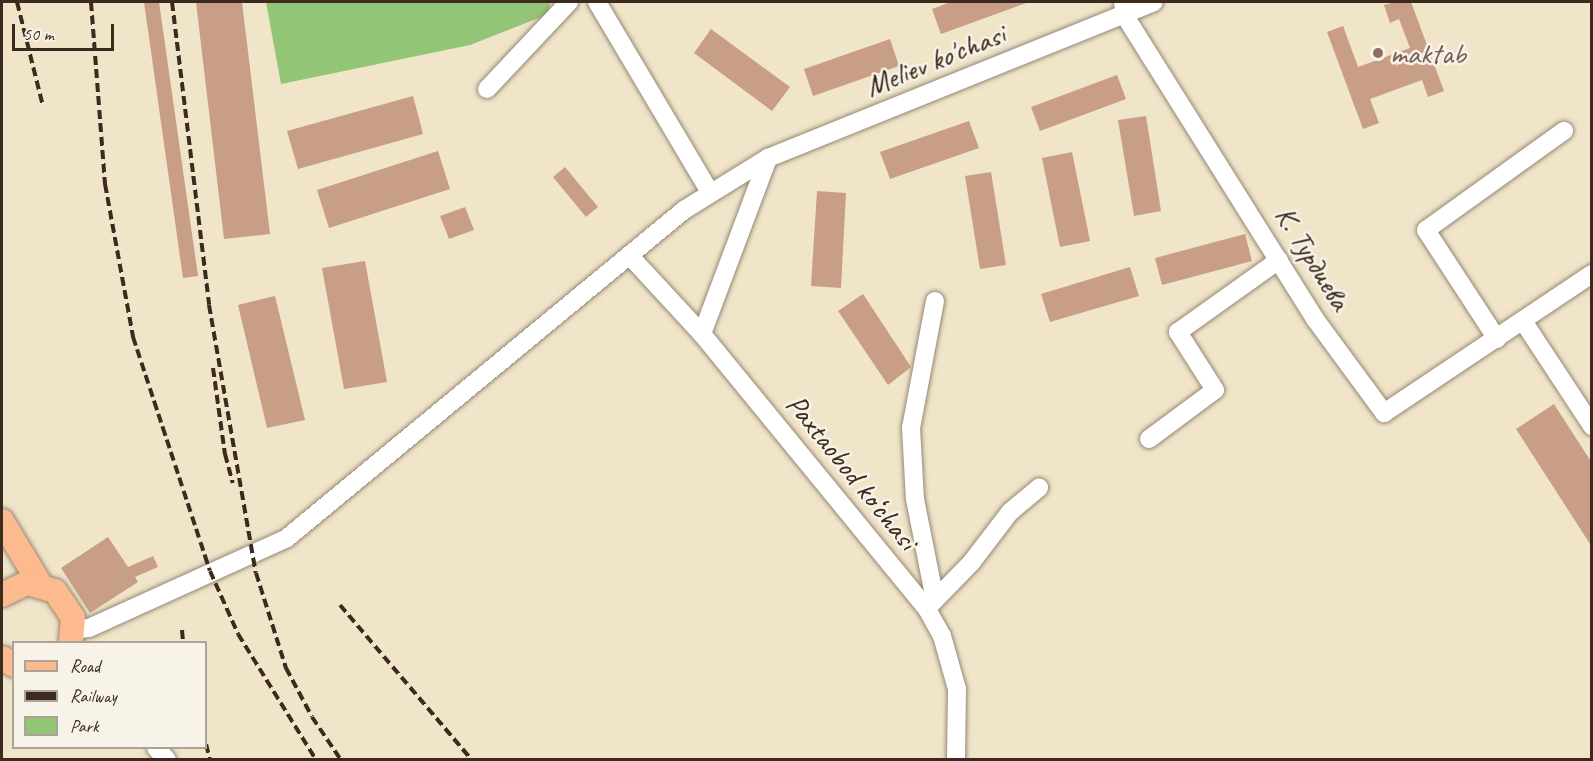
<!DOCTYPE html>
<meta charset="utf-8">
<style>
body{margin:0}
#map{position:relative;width:1593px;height:761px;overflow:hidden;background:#f0e4c9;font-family:Caveat,sans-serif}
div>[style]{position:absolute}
.green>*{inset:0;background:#93c576}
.building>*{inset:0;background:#c89e86}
.roads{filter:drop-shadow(0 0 2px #968774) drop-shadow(0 0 2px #968774)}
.minor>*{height:18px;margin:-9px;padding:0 9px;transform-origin:9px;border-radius:9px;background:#fff}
.major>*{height:24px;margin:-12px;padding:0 12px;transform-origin:12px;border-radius:12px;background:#fcba8e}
.rail>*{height:4px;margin-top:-2px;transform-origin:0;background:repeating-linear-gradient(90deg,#3b2a1e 0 9px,transparent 0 13.5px)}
.dots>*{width:16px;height:16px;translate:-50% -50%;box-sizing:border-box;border:3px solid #f7f3e8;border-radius:50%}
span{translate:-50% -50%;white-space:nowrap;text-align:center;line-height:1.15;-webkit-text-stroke:5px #f7f3e8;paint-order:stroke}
.education-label{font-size:30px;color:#785e54}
.left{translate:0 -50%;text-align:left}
.street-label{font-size:30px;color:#3b2a1e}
.frame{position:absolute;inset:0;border:3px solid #3b2a1e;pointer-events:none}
.legend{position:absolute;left:12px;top:641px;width:195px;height:108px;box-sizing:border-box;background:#f7f3e8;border:2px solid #aca397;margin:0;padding:8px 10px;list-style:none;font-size:18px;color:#3b2a1e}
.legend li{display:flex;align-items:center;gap:12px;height:30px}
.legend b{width:30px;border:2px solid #aca397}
.scale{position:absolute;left:12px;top:24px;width:102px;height:27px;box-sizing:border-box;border:3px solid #3b2a1e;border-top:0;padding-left:8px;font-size:18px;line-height:21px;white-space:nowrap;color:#3b2a1e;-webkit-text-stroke:4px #f7f3e8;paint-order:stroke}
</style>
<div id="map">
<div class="green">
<i style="clip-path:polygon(266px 2px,550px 2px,549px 14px,470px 45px,281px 84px)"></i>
</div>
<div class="building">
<i style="clip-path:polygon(144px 2px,159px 2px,198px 276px,183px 278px)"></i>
<i style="clip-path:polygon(196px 2px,242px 2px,270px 234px,224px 239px)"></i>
<i style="clip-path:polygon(951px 2px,1025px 2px,1026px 3px,941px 34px,932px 9px)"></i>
<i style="clip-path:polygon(1395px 2px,1411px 2px,1444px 91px,1428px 97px,1422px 80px,1370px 99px,1379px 123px,1363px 129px,1327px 32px,1343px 26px,1358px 67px,1410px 48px,1399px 19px,1390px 23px,1384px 5px)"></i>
<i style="clip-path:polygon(711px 29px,790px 87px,772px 111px,694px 53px)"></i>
<i style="clip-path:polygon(890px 39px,899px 66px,813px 96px,804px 69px)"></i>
<i style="clip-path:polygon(1117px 75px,1126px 99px,1040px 131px,1031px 107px)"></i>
<i style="clip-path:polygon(413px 96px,423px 134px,298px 169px,287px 131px)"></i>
<i style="clip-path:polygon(1146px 116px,1161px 211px,1134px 216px,1118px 120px)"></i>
<i style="clip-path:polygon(969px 121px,979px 148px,890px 179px,880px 152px)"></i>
<i style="clip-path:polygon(438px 151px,450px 189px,329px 228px,317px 190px)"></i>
<i style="clip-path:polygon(1072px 152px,1090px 241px,1060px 247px,1042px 158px)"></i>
<i style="clip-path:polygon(565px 167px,598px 207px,586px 217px,553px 177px)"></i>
<i style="clip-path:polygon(991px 172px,1006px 265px,980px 269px,965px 176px)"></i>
<i style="clip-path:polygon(817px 191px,846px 193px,841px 288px,811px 286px)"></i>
<i style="clip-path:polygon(465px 207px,474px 230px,449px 239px,440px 216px)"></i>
<i style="clip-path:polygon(1245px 234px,1252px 261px,1162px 285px,1155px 258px)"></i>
<i style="clip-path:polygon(365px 261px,387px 382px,344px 389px,322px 268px)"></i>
<i style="clip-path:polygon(1130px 267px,1139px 296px,1050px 322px,1041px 294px)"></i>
<i style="clip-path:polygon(863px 294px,911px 367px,888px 385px,838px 311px)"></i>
<i style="clip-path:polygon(275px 296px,305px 420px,267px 428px,238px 305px)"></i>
<i style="clip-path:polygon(1554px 404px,1592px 463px,1592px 547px,1516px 429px)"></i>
<i style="clip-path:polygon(108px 537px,128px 567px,153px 556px,158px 567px,135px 577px,138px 582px,90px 613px,61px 568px)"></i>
</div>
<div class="roads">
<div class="minor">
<i style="left:597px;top:2px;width:221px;rotate:59.3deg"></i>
<i style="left:1123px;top:2px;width:14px;rotate:82deg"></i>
<i style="left:1125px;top:16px;width:358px;rotate:57.9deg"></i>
<i style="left:1315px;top:319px;width:117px;rotate:53.7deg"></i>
<i style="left:1384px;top:413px;width:250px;rotate:-33.8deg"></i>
<i style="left:487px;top:89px;width:120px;rotate:-46.7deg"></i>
<i style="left:629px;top:255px;width:108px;rotate:47.3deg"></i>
<i style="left:702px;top:334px;width:355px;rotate:50.7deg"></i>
<i style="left:927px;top:609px;width:31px;rotate:61deg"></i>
<i style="left:942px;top:636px;width:55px;rotate:74.2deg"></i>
<i style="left:957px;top:689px;width:71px;rotate:90.8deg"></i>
<i style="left:935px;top:301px;width:129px;rotate:100.7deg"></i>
<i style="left:911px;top:428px;width:71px;rotate:86.8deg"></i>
<i style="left:915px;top:499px;width:103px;rotate:78.8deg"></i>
<i style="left:1523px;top:321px;width:126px;rotate:56.7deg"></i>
<i style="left:702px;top:334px;width:188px;rotate:-69.4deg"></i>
<i style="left:768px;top:158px;width:416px;rotate:-22deg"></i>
<i style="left:1497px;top:339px;width:130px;rotate:-123.1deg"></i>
<i style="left:1426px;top:230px;width:170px;rotate:-35.7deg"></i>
<i style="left:1149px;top:439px;width:82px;rotate:-36.6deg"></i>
<i style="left:1215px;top:390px;width:69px;rotate:-122.5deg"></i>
<i style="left:1178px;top:332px;width:124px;rotate:-35.5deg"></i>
<i style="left:928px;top:607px;width:62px;rotate:-45.7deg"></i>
<i style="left:971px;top:563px;width:64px;rotate:-52.6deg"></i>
<i style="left:1010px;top:512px;width:38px;rotate:-40deg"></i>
<i style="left:74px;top:630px;width:15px;rotate:-8deg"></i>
<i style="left:89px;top:628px;width:217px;rotate:-24.4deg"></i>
<i style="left:287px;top:538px;width:515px;rotate:-39.56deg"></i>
<i style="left:684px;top:210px;width:99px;rotate:-31.8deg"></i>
<i style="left:156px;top:748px;width:16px;rotate:47deg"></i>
</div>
<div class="major">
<i style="left:2px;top:521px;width:74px;rotate:58.9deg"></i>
<i style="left:2px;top:595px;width:28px;rotate:-26deg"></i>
<i style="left:27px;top:583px;width:29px;rotate:16deg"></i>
<i style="left:55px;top:591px;width:32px;rotate:56deg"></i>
<i style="left:73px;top:618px;width:24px;rotate:95deg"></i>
<i style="left:2px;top:658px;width:14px;rotate:30deg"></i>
</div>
</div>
<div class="rail">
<i style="left:17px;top:2px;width:107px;rotate:76deg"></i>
<i style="left:91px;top:2px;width:183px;rotate:85.6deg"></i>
<i style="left:105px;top:184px;width:156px;rotate:79.6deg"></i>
<i style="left:133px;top:337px;width:246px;rotate:71.8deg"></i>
<i style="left:210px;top:571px;width:69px;rotate:66deg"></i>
<i style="left:238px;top:634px;width:148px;rotate:58.2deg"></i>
<i style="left:172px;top:2px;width:305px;rotate:83deg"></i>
<i style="left:209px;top:305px;width:272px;rotate:80.1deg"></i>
<i style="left:256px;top:573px;width:100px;rotate:72.5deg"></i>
<i style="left:286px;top:668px;width:55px;rotate:62deg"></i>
<i style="left:312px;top:717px;width:52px;rotate:56deg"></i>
<i style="left:213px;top:368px;width:87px;rotate:82.1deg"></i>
<i style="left:225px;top:454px;width:30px;rotate:75deg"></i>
<i style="left:340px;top:605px;width:204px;rotate:49.6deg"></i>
<i style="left:182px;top:630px;width:12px;rotate:85deg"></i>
<i style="left:206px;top:744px;width:16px;rotate:76deg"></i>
</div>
<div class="dots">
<i style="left:1378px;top:53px;background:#8d6e63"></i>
</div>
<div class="education-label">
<span class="left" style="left:1390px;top:53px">maktab</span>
</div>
<div class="street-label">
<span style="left:935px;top:60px;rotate:-22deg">Meliev ko'chasi</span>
<span style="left:1313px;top:258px;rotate:58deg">К. Турдиева</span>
<span style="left:852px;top:472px;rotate:51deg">Paxtaobod ko‘chasi</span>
</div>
<div class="frame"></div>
<ul class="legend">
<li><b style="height:8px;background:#fcba8e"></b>Road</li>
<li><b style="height:8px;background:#3b2a1e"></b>Railway</li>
<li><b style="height:16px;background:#93c576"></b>Park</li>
</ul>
<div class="scale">50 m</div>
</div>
